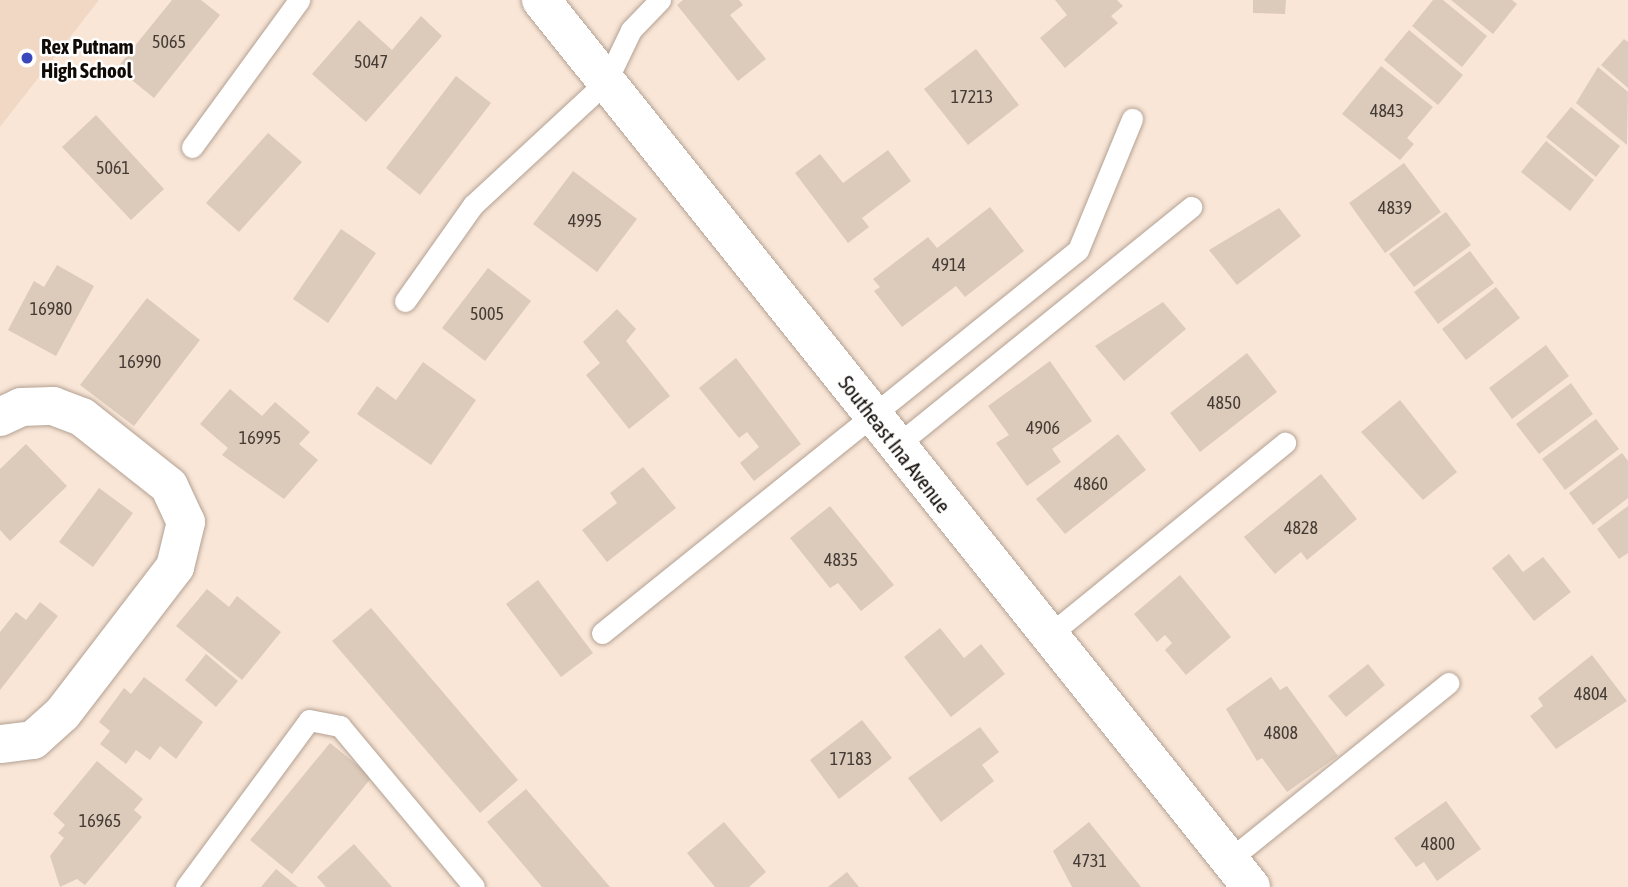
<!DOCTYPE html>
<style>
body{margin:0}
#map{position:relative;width:1628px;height:887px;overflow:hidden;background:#f9e6d7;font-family:"Asap Condensed",sans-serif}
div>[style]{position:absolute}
.built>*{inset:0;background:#f1d8c4}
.building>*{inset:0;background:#dccabb}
.roads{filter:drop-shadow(0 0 2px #b3a193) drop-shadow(0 0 2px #b3a193)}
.service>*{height:21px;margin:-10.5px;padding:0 10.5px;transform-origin:10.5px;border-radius:10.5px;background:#fff}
.minor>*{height:38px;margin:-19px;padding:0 19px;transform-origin:19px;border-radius:19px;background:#fff}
.dots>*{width:19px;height:19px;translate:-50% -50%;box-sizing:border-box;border:4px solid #fff;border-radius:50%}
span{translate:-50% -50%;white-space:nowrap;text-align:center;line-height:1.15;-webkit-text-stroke:5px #fff;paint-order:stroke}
.number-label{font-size:18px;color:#443b34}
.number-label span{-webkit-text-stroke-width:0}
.poi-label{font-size:21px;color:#110b07;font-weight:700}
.left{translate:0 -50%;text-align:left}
.street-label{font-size:21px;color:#110b07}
</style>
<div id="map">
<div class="built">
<i style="clip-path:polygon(0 0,99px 0,0 127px)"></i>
</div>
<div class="building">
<i style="clip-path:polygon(172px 0,201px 0,220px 15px,154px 98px,117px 68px)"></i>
<i style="clip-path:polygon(683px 0,739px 0,743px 5px,730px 15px,766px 59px,738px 81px,677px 5px)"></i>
<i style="clip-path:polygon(1055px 0,1117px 0,1123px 6px,1111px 16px,1118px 23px,1065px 68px,1040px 38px,1067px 15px)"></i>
<i style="clip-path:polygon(1253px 0,1286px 0,1285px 14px,1253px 13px)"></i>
<i style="clip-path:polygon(1433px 0,1443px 0,1487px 36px,1462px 67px,1412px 26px)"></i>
<i style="clip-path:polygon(1451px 0,1512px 0,1517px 4px,1493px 34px)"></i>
<i style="clip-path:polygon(421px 16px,442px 36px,366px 122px,312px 74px,359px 20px,392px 50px)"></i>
<i style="clip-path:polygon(1409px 30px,1463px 75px,1438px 105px,1384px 60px)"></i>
<i style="clip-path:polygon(1624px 39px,1628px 42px,1628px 88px,1601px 65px)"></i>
<i style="clip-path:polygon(976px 49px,1019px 105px,968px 145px,924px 89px)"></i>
<i style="clip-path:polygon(1381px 66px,1433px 107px,1407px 138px,1414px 144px,1400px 160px,1342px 114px)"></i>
<i style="clip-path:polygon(1598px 67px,1628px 92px,1627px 145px,1576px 103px)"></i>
<i style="clip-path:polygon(456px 76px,491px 103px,420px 195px,386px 168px)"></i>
<i style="clip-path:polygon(1571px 107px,1620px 146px,1596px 177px,1546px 137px)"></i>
<i style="clip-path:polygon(96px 115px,164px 189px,131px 220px,62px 147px)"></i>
<i style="clip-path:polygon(268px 133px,302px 162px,239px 232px,206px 203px)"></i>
<i style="clip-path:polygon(1546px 141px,1594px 180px,1570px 211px,1521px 172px)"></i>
<i style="clip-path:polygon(888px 150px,911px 181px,862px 218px,869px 227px,848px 243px,795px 173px,820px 154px,843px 183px)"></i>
<i style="clip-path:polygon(1404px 163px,1441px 212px,1385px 253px,1349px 203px)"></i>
<i style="clip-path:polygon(573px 171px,637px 219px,597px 272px,533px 224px)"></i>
<i style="clip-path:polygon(990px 207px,1024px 251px,965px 297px,956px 286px,902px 327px,874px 291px,880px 287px,873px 279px,928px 237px,937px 248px)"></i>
<i style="clip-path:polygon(1279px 208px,1301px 236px,1237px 285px,1209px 250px)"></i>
<i style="clip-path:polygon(1446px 212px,1471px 245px,1414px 287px,1389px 254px)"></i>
<i style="clip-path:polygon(341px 229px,376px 253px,328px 323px,293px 299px)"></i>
<i style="clip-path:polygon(1470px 251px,1494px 283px,1438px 324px,1414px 292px)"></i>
<i style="clip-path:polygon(57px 265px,94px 286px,56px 356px,8px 330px,34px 281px,44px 287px)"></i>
<i style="clip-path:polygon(488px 268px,531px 301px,485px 361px,442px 328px)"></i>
<i style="clip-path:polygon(1496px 287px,1520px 318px,1466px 360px,1442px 329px)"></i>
<i style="clip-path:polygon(147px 298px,200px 340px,134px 426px,80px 385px)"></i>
<i style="clip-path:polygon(1163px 302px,1186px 329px,1124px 381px,1095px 346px)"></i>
<i style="clip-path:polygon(617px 309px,636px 329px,626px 341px,670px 396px,629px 429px,586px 375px,600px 363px,583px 342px)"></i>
<i style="clip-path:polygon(1546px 345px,1569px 376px,1512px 419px,1489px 388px)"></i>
<i style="clip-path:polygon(1247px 353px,1277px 392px,1200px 452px,1170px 413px)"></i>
<i style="clip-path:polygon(736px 358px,801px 444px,754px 481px,740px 463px,759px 447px,747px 432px,739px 438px,699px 388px)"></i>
<i style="clip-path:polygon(1050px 361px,1092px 421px,1052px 449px,1061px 462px,1027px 486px,996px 443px,1009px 435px,988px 406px)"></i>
<i style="clip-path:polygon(423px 362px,476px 400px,431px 465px,357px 414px,377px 386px,396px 400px)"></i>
<i style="clip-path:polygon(1571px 383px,1593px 414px,1539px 454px,1516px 424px)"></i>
<i style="clip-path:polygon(230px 389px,262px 416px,275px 402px,310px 432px,299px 444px,318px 460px,284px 499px,222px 455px,228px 448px,200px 424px)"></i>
<i style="clip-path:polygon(1400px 400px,1457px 472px,1423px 500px,1361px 432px)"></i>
<i style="clip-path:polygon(1596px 419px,1619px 449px,1565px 490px,1542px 459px)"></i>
<i style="clip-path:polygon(1118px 434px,1146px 470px,1065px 534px,1036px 499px)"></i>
<i style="clip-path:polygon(26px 444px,67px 486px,10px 541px,0 530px,0 469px)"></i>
<i style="clip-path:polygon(1622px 453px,1628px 461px,1628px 498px,1593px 525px,1569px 493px)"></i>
<i style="clip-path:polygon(643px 467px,676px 508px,607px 562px,582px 530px,617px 503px,610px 493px)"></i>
<i style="clip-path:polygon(1321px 474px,1357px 519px,1307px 560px,1301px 552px,1275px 574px,1244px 537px)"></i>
<i style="clip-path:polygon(99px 488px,133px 513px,93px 567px,59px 542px)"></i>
<i style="clip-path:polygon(830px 506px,894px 585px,861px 611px,838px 583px,830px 588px,790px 538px)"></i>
<i style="clip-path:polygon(1628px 506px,1628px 553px,1619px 559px,1597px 529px)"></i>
<i style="clip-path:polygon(1509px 554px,1523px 572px,1543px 557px,1571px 592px,1534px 621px,1492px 568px)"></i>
<i style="clip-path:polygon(1180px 575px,1231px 637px,1186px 675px,1165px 650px,1172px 643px,1165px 635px,1157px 642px,1134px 614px)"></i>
<i style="clip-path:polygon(538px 580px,593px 653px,561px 677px,506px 604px)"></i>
<i style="clip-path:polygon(207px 589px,229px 607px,237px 596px,281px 632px,242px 680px,176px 626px)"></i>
<i style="clip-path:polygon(40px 602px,58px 616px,0 690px,0 632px,16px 612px,26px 620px)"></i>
<i style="clip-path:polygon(371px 608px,518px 780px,480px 813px,332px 641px)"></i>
<i style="clip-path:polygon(940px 628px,964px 658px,981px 644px,1005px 674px,951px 717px,904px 657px)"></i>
<i style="clip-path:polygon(206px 654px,238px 681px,216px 707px,185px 680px)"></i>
<i style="clip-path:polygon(1592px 655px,1627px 701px,1556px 749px,1530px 716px,1543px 706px,1538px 698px)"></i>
<i style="clip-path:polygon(1368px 664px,1385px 685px,1346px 717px,1328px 696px)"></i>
<i style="clip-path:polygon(144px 677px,203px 722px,176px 759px,160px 746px,150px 760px,136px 750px,126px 764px,100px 744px,110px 731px,99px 722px,124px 688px,131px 694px)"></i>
<i style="clip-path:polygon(1271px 677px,1280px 690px,1287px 686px,1338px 756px,1287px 792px,1262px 758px,1257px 761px,1226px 709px)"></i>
<i style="clip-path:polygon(862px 720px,892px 758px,839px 799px,810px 760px)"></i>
<i style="clip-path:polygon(980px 727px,999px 752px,982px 765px,994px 781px,941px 822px,908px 778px)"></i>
<i style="clip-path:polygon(330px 743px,372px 777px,292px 874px,250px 840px)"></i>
<i style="clip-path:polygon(97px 761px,143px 799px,134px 810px,142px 817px,85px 885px,77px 879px,60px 887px,50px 856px,64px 838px,58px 833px,65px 825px,53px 814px)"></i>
<i style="clip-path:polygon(526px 789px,610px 887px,542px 887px,487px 822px)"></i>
<i style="clip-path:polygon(1446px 801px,1481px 849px,1437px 881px,1424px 862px,1416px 867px,1394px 838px)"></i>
<i style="clip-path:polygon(724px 822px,766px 872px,749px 887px,715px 887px,687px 853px)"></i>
<i style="clip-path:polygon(1089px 822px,1141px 887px,1072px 887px,1053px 851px)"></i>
<i style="clip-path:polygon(354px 844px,392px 887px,326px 887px,317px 877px)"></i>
<i style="clip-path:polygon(276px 869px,298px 887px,261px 887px)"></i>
<i style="clip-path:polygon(847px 872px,859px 887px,828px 887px)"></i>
</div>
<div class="roads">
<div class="service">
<i style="left:192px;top:147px;width:182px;rotate:-53.9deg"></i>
<i style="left:405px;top:301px;width:118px;rotate:-54.7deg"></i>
<i style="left:473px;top:205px;width:181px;rotate:-42.8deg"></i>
<i style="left:606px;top:82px;width:58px;rotate:-64.3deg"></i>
<i style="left:631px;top:30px;width:42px;rotate:-46deg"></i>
<i style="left:896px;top:446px;width:380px;rotate:-39deg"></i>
<i style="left:602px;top:633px;width:611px;rotate:-38.82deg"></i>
<i style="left:1078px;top:250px;width:142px;rotate:-67.6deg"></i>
<i style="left:1048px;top:636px;width:306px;rotate:-39.2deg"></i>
<i style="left:1229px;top:860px;width:282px;rotate:-38.9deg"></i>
<i style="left:186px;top:887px;width:207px;rotate:-53.6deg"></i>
<i style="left:309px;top:720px;width:32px;rotate:11deg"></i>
<i style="left:340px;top:726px;width:209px;rotate:50.2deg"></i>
</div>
<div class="minor">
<i style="left:541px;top:0;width:1136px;rotate:51.32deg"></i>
<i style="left:0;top:417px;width:23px;rotate:-25deg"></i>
<i style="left:21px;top:407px;width:32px;rotate:-2deg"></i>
<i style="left:53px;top:406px;width:31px;rotate:21deg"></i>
<i style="left:82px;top:417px;width:111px;rotate:38.4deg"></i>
<i style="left:169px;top:486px;width:40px;rotate:65deg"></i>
<i style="left:186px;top:522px;width:46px;rotate:103.7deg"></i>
<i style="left:175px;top:567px;width:185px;rotate:127.5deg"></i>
<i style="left:62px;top:714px;width:39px;rotate:138deg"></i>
<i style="left:33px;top:740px;width:33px;rotate:173deg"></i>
</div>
</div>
<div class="dots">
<i style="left:27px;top:58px;background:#3949bb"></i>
</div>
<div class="number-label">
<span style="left:169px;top:42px">5065</span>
<span style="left:371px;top:62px">5047</span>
<span style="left:972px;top:97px">17213</span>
<span style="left:1387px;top:111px">4843</span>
<span style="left:113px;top:168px">5061</span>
<span style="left:1395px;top:208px">4839</span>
<span style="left:585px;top:221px">4995</span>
<span style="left:949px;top:265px">4914</span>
<span style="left:51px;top:309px">16980</span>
<span style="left:487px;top:314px">5005</span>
<span style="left:140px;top:362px">16990</span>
<span style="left:1224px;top:403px">4850</span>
<span style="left:1043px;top:428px">4906</span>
<span style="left:260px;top:438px">16995</span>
<span style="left:1091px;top:484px">4860</span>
<span style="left:1301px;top:528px">4828</span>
<span style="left:841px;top:560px">4835</span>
<span style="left:1591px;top:694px">4804</span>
<span style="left:1281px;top:733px">4808</span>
<span style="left:851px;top:759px">17183</span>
<span style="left:100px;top:821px">16965</span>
<span style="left:1438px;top:844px">4800</span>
<span style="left:1090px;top:861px">4731</span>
</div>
<div class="poi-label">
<span class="left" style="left:41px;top:58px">Rex Putnam<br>High School</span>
</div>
<div class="street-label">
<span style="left:895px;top:444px;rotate:52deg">Southeast Ina Avenue</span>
</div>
</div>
